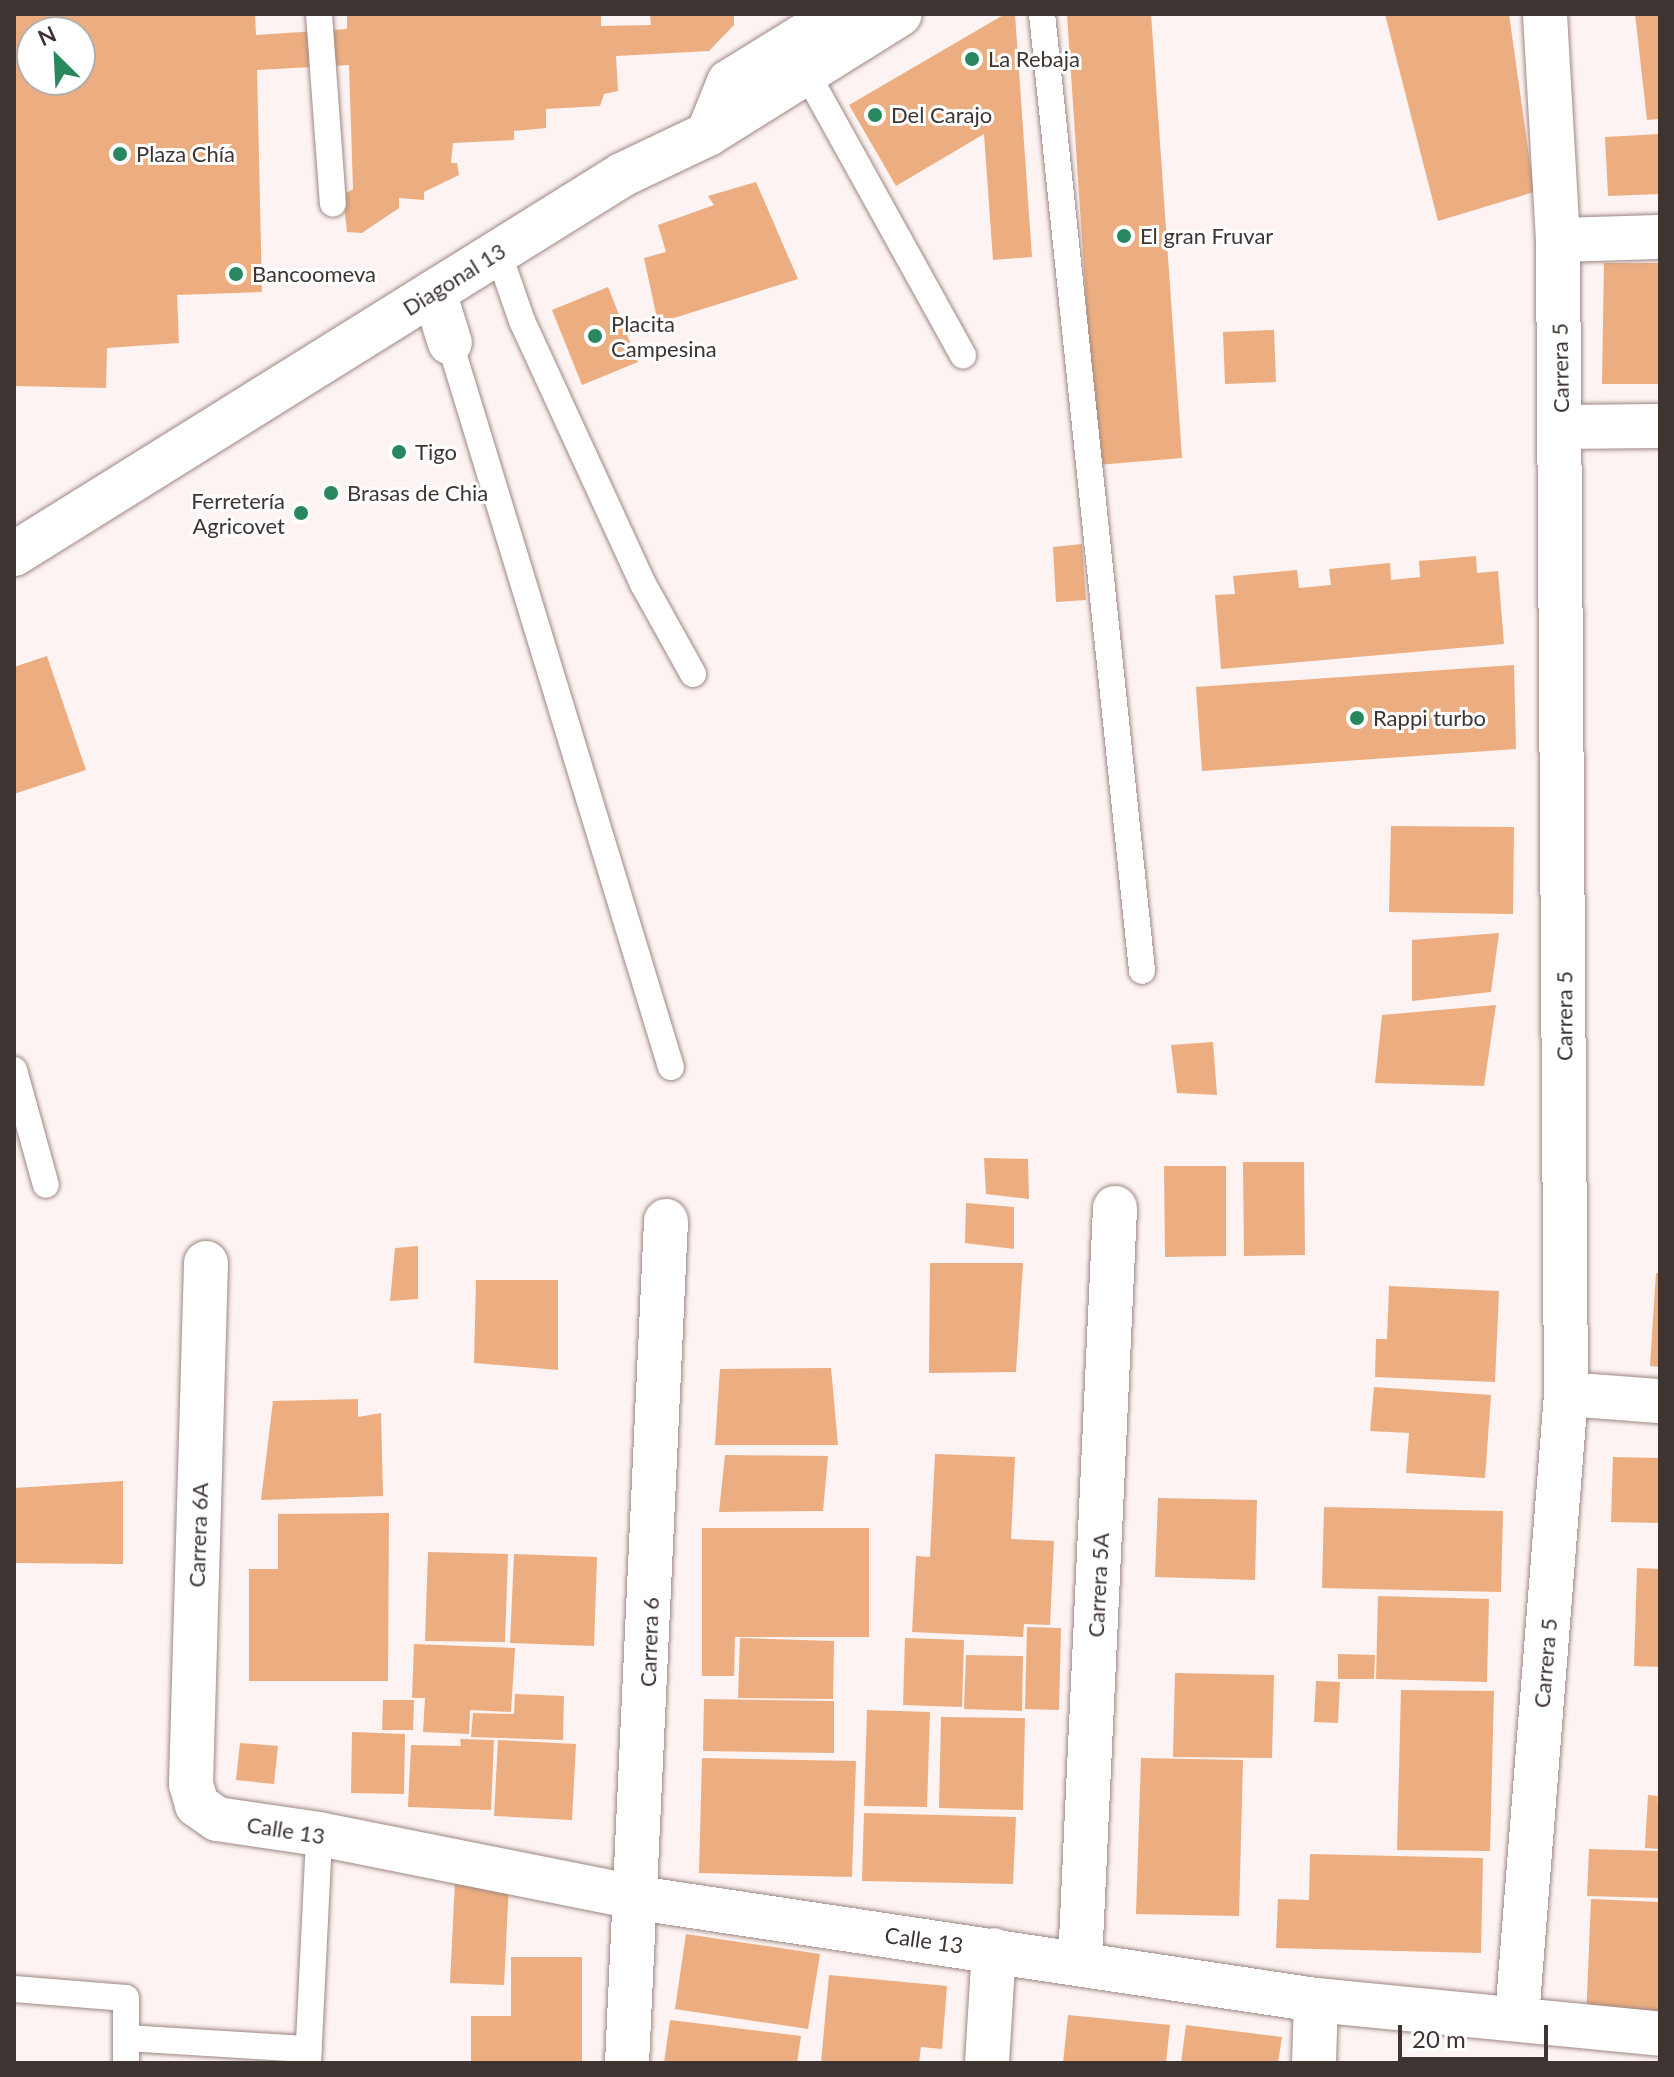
<!DOCTYPE html>
<meta charset="utf-8">
<style>
body{margin:0}
#map{position:relative;width:1674px;height:2077px;overflow:hidden;background:#fdf3f2;font-family:Lato,sans-serif}
div>[style]{position:absolute}
.building>*{inset:0;background:#ecae81}
.roads{filter:drop-shadow(0 0 2px #9d8783) drop-shadow(0 0 2px #9d8783)}
.service>*{height:26px;margin:-13px;padding:0 13px;transform-origin:13px;border-radius:13px;background:#fff}
.minor>*{height:44px;margin:-22px;padding:0 22px;transform-origin:22px;border-radius:22px;background:#fff}
.secondary>*{height:44px;margin:-22px;padding:0 22px;transform-origin:22px;border-radius:22px;background:#fff}
.dots>*{width:22px;height:22px;translate:-50% -50%;box-sizing:border-box;border:4px solid #fff;border-radius:50%}
span{translate:-50% -50%;white-space:nowrap;text-align:center;line-height:1.15;-webkit-text-stroke:6px #fff;paint-order:stroke}
.poi-label{font-size:22px;color:#3e3533}
.left{translate:0 -50%;text-align:left}
.right{translate:-100% -50%;text-align:right}
.street-label{font-size:22px;color:#3e3533}
.frame{position:absolute;inset:0;border:16px solid #3e3533;pointer-events:none}
.north{position:absolute;left:16px;top:16px;width:80px;height:80px;box-sizing:border-box;background:#fff;border:2px solid #b2aead;border-radius:50%;rotate:336deg;font-size:22px;font-weight:700;line-height:32px;text-align:center;color:#3e3533}
.north::after{content:'';display:block;margin:auto;width:28px;height:36px;background:#28875f;clip-path:polygon(50% 0,100% 100%,50% 72%,0 100%)}
.scale{position:absolute;left:1398px;top:2025px;width:150px;height:36px;box-sizing:border-box;border:4px solid #3e3533;border-top:0;padding-left:10px;font-size:24px;line-height:28px;white-space:nowrap;color:#3e3533;-webkit-text-stroke:6px #fff;paint-order:stroke}
</style>
<div id="map">
<div class="building">
<i style="clip-path:polygon(evenodd,14px 14px,255px 14px,256px 35px,347px 29px,347px 14px,601px 14px,601px 26px,651px 25px,650px 14px,734px 14px,734px 25px,709px 51px,616px 56px,618px 91px,604px 94px,600px 106px,546px 109px,546px 128px,514px 131px,514px 140px,453px 143px,451px 163px,457px 163px,459px 175px,424px 192px,424px 200px,399px 198px,399px 208px,362px 233px,347px 232px,343px 195px,353px 189px,349px 65px,257px 70px,262px 292px,177px 295px,179px 343px,107px 348px,106px 388px,14px 386px,14px 14px,32px 32px,80px 32px,80px 80px,32px 80px,32px 32px)"></i>
<i style="clip-path:polygon(1005px 14px,1015px 14px,1032px 257px,993px 260px,984px 134px,896px 186px,849px 105px)"></i>
<i style="clip-path:polygon(1067px 14px,1151px 14px,1182px 458px,1097px 465px)"></i>
<i style="clip-path:polygon(1385px 14px,1509px 14px,1534px 192px,1438px 221px)"></i>
<i style="clip-path:polygon(1635px 14px,1660px 14px,1660px 119px,1647px 120px)"></i>
<i style="clip-path:polygon(1660px 134px,1660px 194px,1608px 196px,1605px 137px)"></i>
<i style="clip-path:polygon(756px 182px,798px 279px,658px 323px,644px 258px,666px 252px,658px 225px,714px 205px,708px 196px)"></i>
<i style="clip-path:polygon(1604px 263px,1660px 263px,1660px 384px,1602px 384px)"></i>
<i style="clip-path:polygon(608px 287px,638px 362px,582px 385px,552px 310px)"></i>
<i style="clip-path:polygon(1274px 330px,1276px 382px,1225px 384px,1223px 332px)"></i>
<i style="clip-path:polygon(1082px 544px,1086px 600px,1056px 602px,1053px 547px)"></i>
<i style="clip-path:polygon(1476px 556px,1477px 573px,1498px 571px,1504px 644px,1221px 669px,1215px 595px,1235px 594px,1233px 576px,1297px 570px,1299px 588px,1331px 585px,1329px 569px,1390px 563px,1391px 580px,1420px 577px,1419px 561px)"></i>
<i style="clip-path:polygon(47px 656px,86px 770px,14px 794px,14px 667px)"></i>
<i style="clip-path:polygon(1514px 665px,1516px 749px,1202px 771px,1196px 687px)"></i>
<i style="clip-path:polygon(1391px 826px,1514px 827px,1513px 914px,1389px 912px)"></i>
<i style="clip-path:polygon(1499px 933px,1491px 992px,1412px 1001px,1412px 940px)"></i>
<i style="clip-path:polygon(1496px 1005px,1484px 1086px,1375px 1083px,1382px 1015px)"></i>
<i style="clip-path:polygon(1213px 1042px,1217px 1095px,1177px 1093px,1171px 1045px)"></i>
<i style="clip-path:polygon(984px 1158px,1028px 1159px,1029px 1199px,986px 1194px)"></i>
<i style="clip-path:polygon(1243px 1162px,1304px 1162px,1305px 1255px,1244px 1256px)"></i>
<i style="clip-path:polygon(1164px 1166px,1226px 1166px,1226px 1256px,1165px 1257px)"></i>
<i style="clip-path:polygon(966px 1203px,1014px 1207px,1014px 1249px,965px 1243px)"></i>
<i style="clip-path:polygon(418px 1246px,418px 1299px,390px 1301px,395px 1248px)"></i>
<i style="clip-path:polygon(930px 1263px,1023px 1263px,1016px 1372px,929px 1373px)"></i>
<i style="clip-path:polygon(1656px 1273px,1660px 1273px,1660px 1367px,1650px 1366px)"></i>
<i style="clip-path:polygon(476px 1280px,558px 1280px,558px 1370px,474px 1363px)"></i>
<i style="clip-path:polygon(1389px 1286px,1499px 1291px,1495px 1382px,1375px 1377px,1376px 1339px,1387px 1339px)"></i>
<i style="clip-path:polygon(831px 1368px,838px 1445px,715px 1445px,720px 1369px)"></i>
<i style="clip-path:polygon(1374px 1387px,1491px 1395px,1485px 1478px,1406px 1473px,1409px 1433px,1370px 1431px)"></i>
<i style="clip-path:polygon(358px 1399px,358px 1417px,381px 1413px,383px 1496px,261px 1500px,273px 1401px)"></i>
<i style="clip-path:polygon(935px 1454px,1015px 1457px,1011px 1539px,1054px 1541px,1050px 1625px,1024px 1624px,1023px 1637px,912px 1632px,916px 1556px,930px 1557px)"></i>
<i style="clip-path:polygon(725px 1455px,828px 1456px,823px 1511px,719px 1512px)"></i>
<i style="clip-path:polygon(1613px 1457px,1660px 1458px,1660px 1523px,1611px 1522px)"></i>
<i style="clip-path:polygon(123px 1481px,123px 1564px,14px 1563px,14px 1488px)"></i>
<i style="clip-path:polygon(1158px 1498px,1257px 1500px,1255px 1580px,1155px 1577px)"></i>
<i style="clip-path:polygon(1324px 1507px,1503px 1511px,1501px 1592px,1322px 1588px)"></i>
<i style="clip-path:polygon(389px 1513px,388px 1681px,249px 1681px,249px 1569px,278px 1569px,278px 1514px)"></i>
<i style="clip-path:polygon(702px 1528px,869px 1528px,869px 1637px,735px 1637px,734px 1676px,702px 1676px)"></i>
<i style="clip-path:polygon(428px 1552px,508px 1554px,505px 1642px,425px 1641px)"></i>
<i style="clip-path:polygon(514px 1554px,597px 1557px,594px 1646px,510px 1643px)"></i>
<i style="clip-path:polygon(1637px 1568px,1660px 1569px,1660px 1667px,1634px 1666px)"></i>
<i style="clip-path:polygon(1378px 1596px,1489px 1599px,1487px 1682px,1376px 1679px)"></i>
<i style="clip-path:polygon(1027px 1627px,1061px 1628px,1059px 1710px,1025px 1709px)"></i>
<i style="clip-path:polygon(740px 1638px,834px 1641px,833px 1699px,738px 1698px)"></i>
<i style="clip-path:polygon(905px 1638px,964px 1640px,962px 1707px,903px 1705px)"></i>
<i style="clip-path:polygon(414px 1644px,515px 1648px,511px 1712px,470px 1710px,469px 1734px,423px 1732px,425px 1698px,412px 1698px)"></i>
<i style="clip-path:polygon(1338px 1654px,1375px 1655px,1374px 1679px,1338px 1679px)"></i>
<i style="clip-path:polygon(966px 1655px,1023px 1656px,1022px 1711px,964px 1709px)"></i>
<i style="clip-path:polygon(1175px 1673px,1274px 1675px,1272px 1758px,1173px 1757px)"></i>
<i style="clip-path:polygon(1316px 1681px,1340px 1682px,1338px 1723px,1314px 1722px)"></i>
<i style="clip-path:polygon(1401px 1690px,1494px 1691px,1490px 1851px,1397px 1850px)"></i>
<i style="clip-path:polygon(515px 1694px,564px 1696px,563px 1740px,471px 1737px,473px 1713px,514px 1714px)"></i>
<i style="clip-path:polygon(704px 1699px,834px 1701px,834px 1753px,703px 1751px)"></i>
<i style="clip-path:polygon(383px 1700px,414px 1700px,413px 1730px,382px 1730px)"></i>
<i style="clip-path:polygon(867px 1710px,930px 1712px,927px 1807px,864px 1806px)"></i>
<i style="clip-path:polygon(941px 1717px,1025px 1718px,1023px 1810px,939px 1808px)"></i>
<i style="clip-path:polygon(352px 1732px,405px 1734px,404px 1794px,351px 1793px)"></i>
<i style="clip-path:polygon(460px 1739px,494px 1740px,491px 1810px,408px 1807px,411px 1745px,461px 1746px)"></i>
<i style="clip-path:polygon(498px 1740px,576px 1744px,572px 1820px,494px 1816px)"></i>
<i style="clip-path:polygon(240px 1743px,278px 1746px,274px 1784px,236px 1780px)"></i>
<i style="clip-path:polygon(702px 1758px,856px 1761px,852px 1877px,699px 1873px)"></i>
<i style="clip-path:polygon(1141px 1758px,1243px 1760px,1239px 1916px,1136px 1914px)"></i>
<i style="clip-path:polygon(1657px 1788px,1660px 1849px,1645px 1848px,1648px 1795px,1657px 1796px)"></i>
<i style="clip-path:polygon(864px 1813px,1016px 1817px,1013px 1884px,862px 1881px)"></i>
<i style="clip-path:polygon(1589px 1849px,1660px 1851px,1660px 1898px,1587px 1896px)"></i>
<i style="clip-path:polygon(1310px 1854px,1483px 1858px,1481px 1953px,1276px 1948px,1278px 1899px,1309px 1900px)"></i>
<i style="clip-path:polygon(455px 1881px,509px 1883px,504px 1985px,450px 1983px)"></i>
<i style="clip-path:polygon(1591px 1899px,1660px 1902px,1660px 2023px,1586px 2020px)"></i>
<i style="clip-path:polygon(686px 1934px,820px 1954px,808px 2029px,675px 2009px)"></i>
<i style="clip-path:polygon(511px 1957px,582px 1957px,582px 2063px,471px 2063px,471px 2016px,511px 2016px)"></i>
<i style="clip-path:polygon(829px 1975px,947px 1986px,942px 2049px,921px 2047px,919px 2063px,821px 2063px)"></i>
<i style="clip-path:polygon(1068px 2015px,1170px 2025px,1166px 2063px,1063px 2063px)"></i>
<i style="clip-path:polygon(670px 2020px,801px 2036px,797px 2063px,664px 2063px)"></i>
<i style="clip-path:polygon(1186px 2025px,1282px 2037px,1278px 2063px,1181px 2063px)"></i>
</div>
<div class="roads">
<div class="service">
<i style="left:319px;top:14px;width:190px;rotate:85.8deg"></i>
<i style="left:1042px;top:14px;width:962px;rotate:84.03deg"></i>
<i style="left:806px;top:72px;width:324px;rotate:61deg"></i>
<i style="left:498px;top:252px;width:73px;rotate:70.8deg"></i>
<i style="left:522px;top:321px;width:289px;rotate:65.3deg"></i>
<i style="left:643px;top:584px;width:103px;rotate:60.9deg"></i>
<i style="left:450px;top:343px;width:757px;rotate:73.03deg"></i>
<i style="left:14px;top:1070px;width:119px;rotate:74.5deg"></i>
<i style="left:14px;top:1989px;width:112px;rotate:4.6deg"></i>
<i style="left:126px;top:1998px;width:65px;rotate:90deg"></i>
<i style="left:127px;top:2038px;width:182px;rotate:3.5deg"></i>
<i style="left:308px;top:2063px;width:229px;rotate:-87.2deg"></i>
</div>
<div class="minor">
<i style="left:1558px;top:240px;width:102px;rotate:-1.7deg"></i>
<i style="left:434px;top:292px;width:53px;rotate:72.6deg"></i>
<i style="left:1560px;top:427px;width:100px;rotate:-0.6deg"></i>
<i style="left:206px;top:1263px;width:521px;rotate:91.65deg"></i>
<i style="left:191px;top:1784px;width:22px;rotate:74deg"></i>
<i style="left:197px;top:1805px;width:24px;rotate:35deg"></i>
<i style="left:217px;top:1819px;width:103px;rotate:8.4deg"></i>
<i style="left:319px;top:1834px;width:325px;rotate:11.3deg"></i>
<i style="left:638px;top:1898px;width:686px;rotate:8.56deg"></i>
<i style="left:1316px;top:2000px;width:346px;rotate:5.6deg"></i>
<i style="left:1566px;top:1394px;width:94px;rotate:4.3deg"></i>
<i style="left:1080px;top:1962px;width:755px;rotate:-87.34deg"></i>
<i style="left:1517px;top:2017px;width:625px;rotate:-85.5deg"></i>
<i style="left:1566px;top:1394px;width:1154px;rotate:-90.4deg"></i>
<i style="left:1558px;top:240px;width:226px;rotate:-93.3deg"></i>
<i style="left:627px;top:2063px;width:843px;rotate:-87.35deg"></i>
<i style="left:987px;top:2063px;width:113px;rotate:-86.5deg"></i>
<i style="left:1314px;top:2063px;width:63px;rotate:-88.2deg"></i>
</div>
<div class="secondary">
<i style="left:708px;top:134px;width:56px;rotate:-68deg"></i>
<i style="left:729px;top:82px;width:129px;rotate:-31.7deg"></i>
<i style="left:14px;top:554px;width:716px;rotate:-31.94deg"></i>
<i style="left:622px;top:175px;width:95px;rotate:-25.5deg"></i>
<i style="left:708px;top:134px;width:226px;rotate:-32deg"></i>
</div>
</div>
<div class="dots">
<i style="left:972px;top:59px;background:#28875f"></i>
<i style="left:875px;top:115px;background:#28875f"></i>
<i style="left:120px;top:154px;background:#28875f"></i>
<i style="left:1124px;top:236px;background:#28875f"></i>
<i style="left:236px;top:274px;background:#28875f"></i>
<i style="left:595px;top:336px;background:#28875f"></i>
<i style="left:399px;top:452px;background:#28875f"></i>
<i style="left:331px;top:493px;background:#28875f"></i>
<i style="left:301px;top:513px;background:#28875f"></i>
<i style="left:1357px;top:718px;background:#28875f"></i>
</div>
<div class="poi-label">
<span class="left" style="left:988px;top:59px">La Rebaja</span>
<span class="left" style="left:891px;top:115px">Del Carajo</span>
<span class="left" style="left:136px;top:154px">Plaza Chía</span>
<span class="left" style="left:1140px;top:236px">El gran Fruvar</span>
<span class="left" style="left:252px;top:274px">Bancoomeva</span>
<span class="left" style="left:611px;top:336px">Placita<br>Campesina</span>
<span class="left" style="left:415px;top:452px">Tigo</span>
<span class="left" style="left:347px;top:493px">Brasas de Chia</span>
<span class="right" style="left:285px;top:513px">Ferretería<br>Agricovet</span>
<span class="left" style="left:1373px;top:718px">Rappi turbo</span>
</div>
<div class="street-label">
<span style="left:454px;top:279px;rotate:-32deg">Diagonal 13</span>
<span style="left:1560px;top:368px;rotate:-91deg">Carrera 5</span>
<span style="left:1564px;top:1016px;rotate:-90deg">Carrera 5</span>
<span style="left:198px;top:1535px;rotate:-88deg">Carrera 6A</span>
<span style="left:1098px;top:1585px;rotate:-87deg">Carrera 5A</span>
<span style="left:649px;top:1642px;rotate:-88deg">Carrera 6</span>
<span style="left:1545px;top:1663px;rotate:-85deg">Carrera 5</span>
<span style="left:286px;top:1830px;rotate:9deg">Calle 13</span>
<span style="left:924px;top:1940px;rotate:8deg">Calle 13</span>
</div>
<div class="frame"></div>
<div class="north">N</div>
<div class="scale">20 m</div>
</div>
